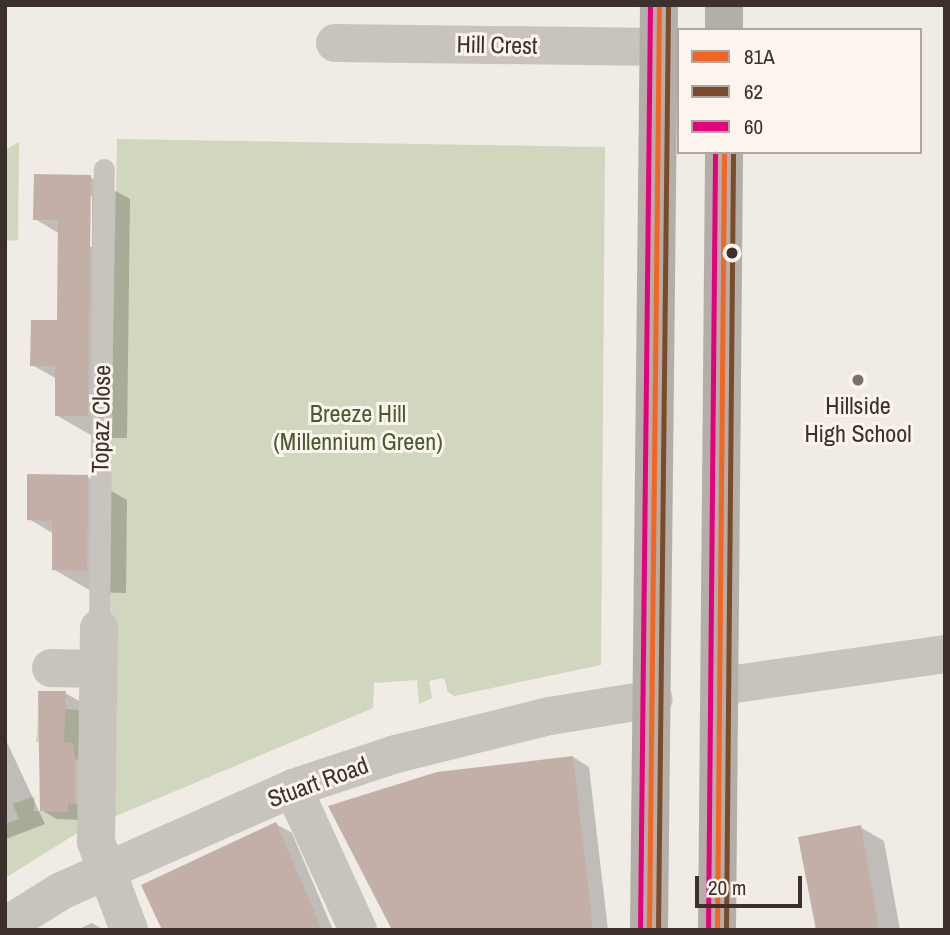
<!DOCTYPE html>
<style>
body{margin:0}
#map{position:relative;width:950px;height:935px;overflow:hidden;background:#f0ebe5;font-family:"Archivo Narrow",sans-serif}
div>[style]{position:absolute}
.green>*{inset:0;background:#d1d6bf}
.shadow>*{inset:0;background:#0003}
.building>*{inset:0;background:#c3afa7}
.service>*{height:21px;margin:-10.5px;padding:0 10.5px;transform-origin:10.5px;border-radius:10.5px;background:#c9c3be}
.minor>*{height:38px;margin:-19px;padding:0 19px;transform-origin:19px;border-radius:19px;background:#c9c3be}
.trunk>*{height:38px;margin:-19px;padding:0 19px;transform-origin:19px;border-radius:19px;background:#b4aea8}
.bus-1>*{height:5px;margin:-2.5px;padding:0 2.5px;transform-origin:2.5px;border-radius:2.5px;background:#f26522}
.bus-2>*{height:5px;margin:-2.5px;padding:0 2.5px;transform-origin:2.5px;border-radius:2.5px;background:#7a4b2a}
.bus-3>*{height:5px;margin:-2.5px;padding:0 2.5px;transform-origin:2.5px;border-radius:2.5px;background:#e5007d}
.dots>*{width:19px;height:19px;translate:-50% -50%;box-sizing:border-box;border:4px solid #fbf5ee;border-radius:50%}
span{translate:-50% -50%;white-space:nowrap;text-align:center;line-height:1.15;-webkit-text-stroke:6px #fbf5ee;paint-order:stroke}
.street-label{font-size:24px;color:#3b302b}
.poi-label{font-size:24px;color:#3b302b}
.park-label{font-size:24px;color:#4a5a2e}
.frame{position:absolute;inset:0;border:7px solid #3b302b;pointer-events:none}
.legend{position:absolute;left:677px;top:28px;width:245px;height:126px;box-sizing:border-box;background:#fbf5ee;border:2px solid #aea6a0;margin:0;padding:9px 12px;list-style:none;font-size:21px;color:#3b302b}
.legend li{display:flex;align-items:center;gap:14px;height:35px}
.legend b{width:35px;border:2px solid #aea6a0}
.scale{position:absolute;left:695px;top:876px;width:107px;height:32px;box-sizing:border-box;border:4px solid #3b302b;border-top:0;padding-left:9px;font-size:21px;line-height:24px;white-space:nowrap;color:#3b302b;-webkit-text-stroke:5px #fbf5ee;paint-order:stroke}
</style>
<div id="map">
<div class="green">
<i style="clip-path:polygon(117px 139px,605px 147px,601px 665px,454px 696px,448px 692px,444px 678px,429px 681px,432px 698px,419px 704px,417px 680px,374px 683px,373px 708px,104px 821px)"></i>
<i style="clip-path:polygon(19px 142px,18px 240px,5px 241px,5px 150px)"></i>
<i style="clip-path:polygon(39px 706px,86px 711px,87px 760px,72px 759px,72px 743px,36px 742px)"></i>
<i style="clip-path:polygon(35px 796px,34px 811px,67px 812px,68px 803px,85px 804px,79px 832px,5px 878px,5px 824px,19px 819px,13px 804px)"></i>
</div>
<div class="shadow">
<i style="clip-path:polygon(evenodd,90px 177px,130px 199px,127px 438px,96px 438px,56px 415px,57px 379px,32px 365px,58px 322px,60px 234px,35px 219px,90px 177px,89px 196px,92px 196px,92px 247px,88px 247px,89px 196px)"></i>
<i style="clip-path:polygon(87px 477px,127px 500px,126px 593px,93px 592px,53px 569px,54px 534px,29px 519px)"></i>
<i style="clip-path:polygon(65px 693px,81px 702px,83px 820px,57px 819px,41px 810px)"></i>
<i style="clip-path:polygon(5px 738px,45px 824px,6px 839px,5px 838px)"></i>
<i style="clip-path:polygon(573px 757px,589px 767px,608px 930px,394px 930px)"></i>
<i style="clip-path:polygon(276px 824px,292px 833px,333px 930px,165px 930px)"></i>
<i style="clip-path:polygon(860px 827px,884px 841px,900px 930px,817px 930px)"></i>
<i style="clip-path:polygon(92px 923px,104px 930px,77px 930px)"></i>
</div>
<div class="building">
<i style="clip-path:polygon(34px 174px,91px 175px,88px 416px,55px 416px,55px 366px,30px 366px,31px 320px,57px 320px,58px 220px,33px 220px)"></i>
<i style="clip-path:polygon(27px 474px,88px 475px,87px 571px,52px 570px,52px 521px,27px 520px)"></i>
<i style="clip-path:polygon(38px 691px,66px 691px,64px 742px,73px 743px,75px 759px,75px 804px,68px 803px,68px 812px,40px 811px)"></i>
<i style="clip-path:polygon(573px 756px,593px 930px,392px 930px,328px 806px,437px 772px)"></i>
<i style="clip-path:polygon(276px 822px,322px 930px,162px 930px,141px 885px)"></i>
<i style="clip-path:polygon(861px 825px,879px 930px,816px 930px,798px 837px)"></i>
</div>
<div class="service">
<i style="left:99px;top:628px;width:459px;rotate:-89.4deg"></i>
</div>
<div class="minor">
<i style="left:335px;top:43px;width:323px;rotate:0.7deg"></i>
<i style="left:99px;top:628px;width:214px;rotate:90.8deg"></i>
<i style="left:96px;top:842px;width:94px;rotate:69.4deg"></i>
<i style="left:51px;top:668px;width:47px;rotate:1.2deg"></i>
<i style="left:721px;top:686px;width:226px;rotate:-8.1deg"></i>
<i style="left:293px;top:788px;width:156px;rotate:65.4deg"></i>
<i style="left:5px;top:926px;width:66px;rotate:-32deg"></i>
<i style="left:61px;top:891px;width:254px;rotate:-23.9deg"></i>
<i style="left:293px;top:788px;width:108px;rotate:-18.3deg"></i>
<i style="left:396px;top:754px;width:159px;rotate:-13.9deg"></i>
<i style="left:550px;top:716px;width:105px;rotate:-9.3deg"></i>
</div>
<div class="trunk">
<i style="left:724px;top:30px;width:25px;rotate:-90deg"></i>
<i style="left:649px;top:930px;width:925px;rotate:-89.38deg"></i>
<i style="left:717px;top:930px;width:778px;rotate:-89.48deg"></i>
</div>
<div class="bus-1">
<i style="left:649px;top:930px;width:925px;rotate:-89.38deg"></i>
<i style="left:717px;top:930px;width:778px;rotate:-89.48deg"></i>
</div>
<div class="bus-2">
<i style="left:658px;top:930px;width:925px;rotate:-89.38deg"></i>
<i style="left:726px;top:930px;width:778px;rotate:-89.48deg"></i>
</div>
<div class="bus-3">
<i style="left:640px;top:930px;width:925px;rotate:-89.38deg"></i>
<i style="left:708px;top:930px;width:778px;rotate:-89.48deg"></i>
</div>
<div class="dots">
<i style="left:732px;top:253px;background:#3b302b"></i>
<i style="left:858px;top:380px;background:#7a716c"></i>
</div>
<div class="street-label">
<span style="left:497px;top:45px;rotate:1deg">Hill Crest</span>
<span style="left:101px;top:419px;rotate:-89deg">Topaz Close</span>
<span style="left:318px;top:782px;rotate:-20deg">Stuart Road</span>
</div>
<div class="poi-label">
<span style="left:858px;top:420px">Hillside<br>High School</span>
</div>
<div class="park-label">
<span style="left:358px;top:428px">Breeze Hill<br>(Millennium Green)</span>
</div>
<div class="frame"></div>
<ul class="legend">
<li><b style="height:9px;background:#f26522"></b>81A</li>
<li><b style="height:9px;background:#7a4b2a"></b>62</li>
<li><b style="height:9px;background:#e5007d"></b>60</li>
</ul>
<div class="scale">20 m</div>
</div>
